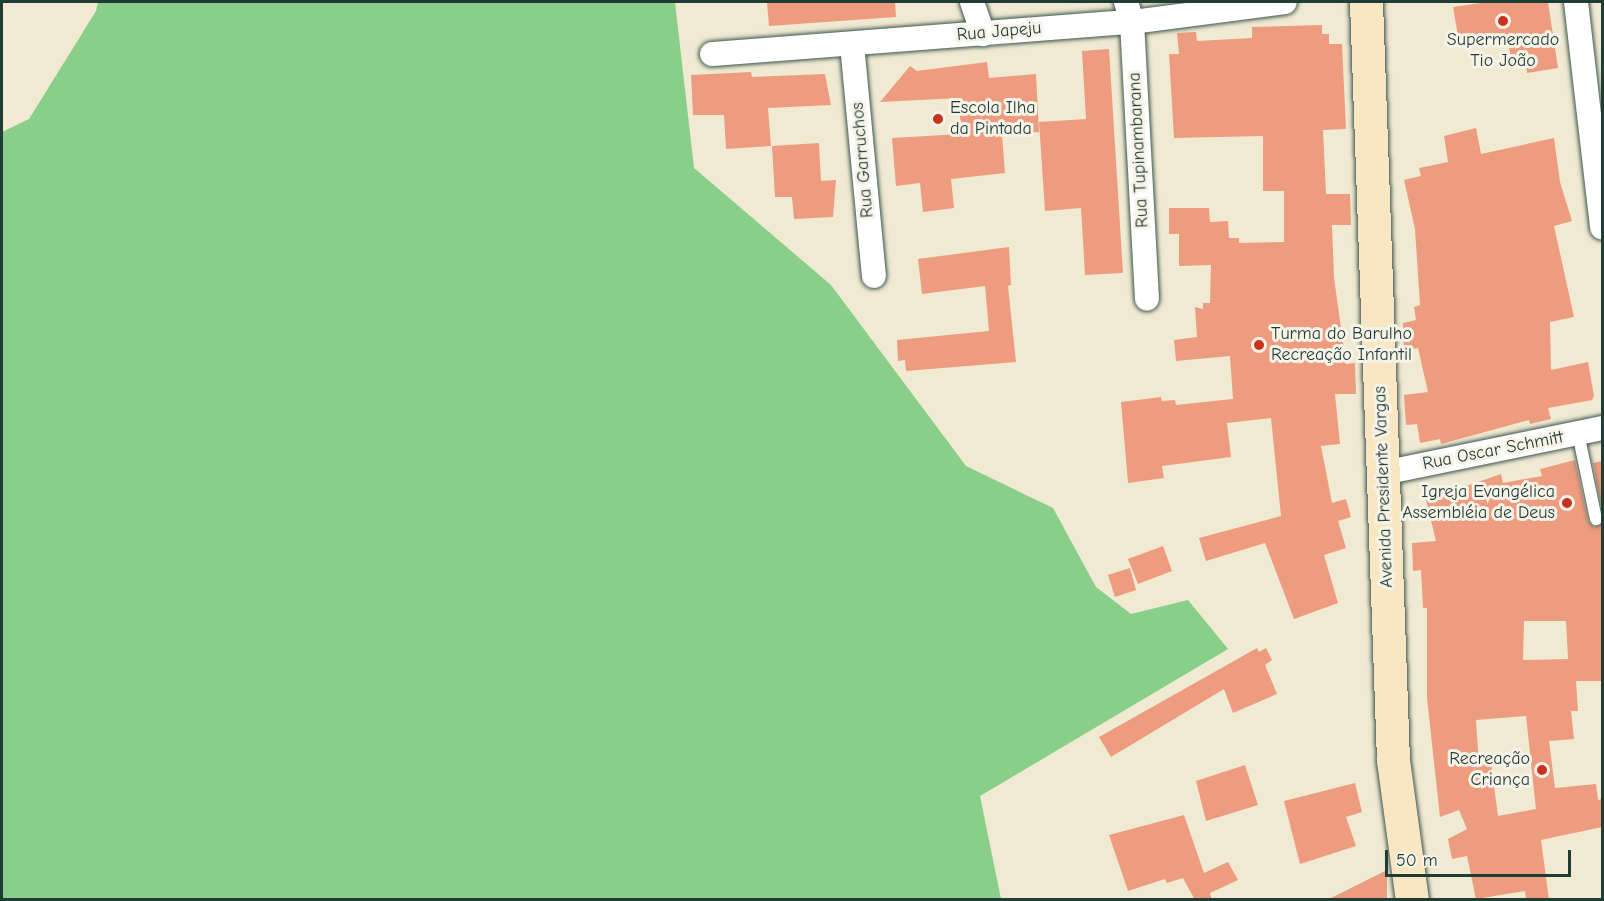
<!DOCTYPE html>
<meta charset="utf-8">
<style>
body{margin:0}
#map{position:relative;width:1604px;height:901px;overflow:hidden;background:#f0ead3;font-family:"Comic Neue",sans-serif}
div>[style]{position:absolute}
.green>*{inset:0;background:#8acf89}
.building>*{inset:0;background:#ed9c7f}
.roads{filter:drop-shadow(0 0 2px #3e574c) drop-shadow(0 0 2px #3e574c)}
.lane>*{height:12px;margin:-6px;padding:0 6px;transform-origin:6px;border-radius:6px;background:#fff}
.street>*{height:24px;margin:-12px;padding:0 12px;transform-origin:12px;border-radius:12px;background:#fff}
.secondary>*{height:33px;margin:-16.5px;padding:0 16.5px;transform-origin:16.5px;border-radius:16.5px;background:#f9e7c3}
.dots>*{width:16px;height:16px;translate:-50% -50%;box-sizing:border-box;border:3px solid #f7f3e8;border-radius:50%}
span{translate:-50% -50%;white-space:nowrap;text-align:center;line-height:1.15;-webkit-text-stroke:6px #f7f3e8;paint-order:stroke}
.street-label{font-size:18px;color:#1f3d34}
.poi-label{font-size:18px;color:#1f3d34}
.left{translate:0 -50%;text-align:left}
.right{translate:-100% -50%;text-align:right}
.frame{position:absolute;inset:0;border:3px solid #1f3d34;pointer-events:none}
.scale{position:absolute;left:1385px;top:850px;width:186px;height:27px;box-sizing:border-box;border:3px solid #1f3d34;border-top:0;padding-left:8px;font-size:18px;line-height:21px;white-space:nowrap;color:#1f3d34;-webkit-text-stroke:4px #f7f3e8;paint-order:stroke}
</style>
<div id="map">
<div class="green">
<i style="clip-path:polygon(98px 2px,675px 2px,694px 168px,831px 285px,966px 466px,1053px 508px,1096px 587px,1131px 614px,1188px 600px,1228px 649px,980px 796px,1001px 899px,2px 899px,2px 132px,29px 119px,96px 11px)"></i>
</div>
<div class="building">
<i style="clip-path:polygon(767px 2px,895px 2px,896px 17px,769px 26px)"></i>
<i style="clip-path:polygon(1488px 2px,1548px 2px,1558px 68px,1527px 73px,1525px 57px,1511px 59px,1507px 35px,1459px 42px,1453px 7px)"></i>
<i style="clip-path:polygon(1322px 25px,1322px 34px,1329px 34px,1329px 44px,1342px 44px,1346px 129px,1323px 130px,1326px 194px,1350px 194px,1351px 225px,1332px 225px,1334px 278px,1346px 364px,1355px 363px,1356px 394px,1335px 394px,1340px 444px,1321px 446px,1332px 503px,1346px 499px,1351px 517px,1338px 521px,1346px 548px,1324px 555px,1338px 603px,1294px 619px,1265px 543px,1206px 561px,1199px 538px,1281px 516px,1271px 418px,1227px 423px,1231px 457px,1162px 466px,1164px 478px,1128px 483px,1121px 402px,1161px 397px,1162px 401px,1175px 400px,1176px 405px,1233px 399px,1230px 356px,1176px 361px,1174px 340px,1197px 337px,1195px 307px,1203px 309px,1203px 303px,1210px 303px,1211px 265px,1179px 266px,1179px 234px,1169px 234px,1169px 208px,1209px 208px,1210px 222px,1228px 221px,1229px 238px,1239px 238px,1239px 243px,1284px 242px,1284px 191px,1263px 191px,1263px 136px,1174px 138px,1169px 54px,1179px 54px,1177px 33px,1196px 32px,1197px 41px,1252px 38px,1252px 27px)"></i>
<i style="clip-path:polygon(1109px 49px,1123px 273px,1085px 275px,1081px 208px,1045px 211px,1039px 122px,1086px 119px,1082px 51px)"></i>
<i style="clip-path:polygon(987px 62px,989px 78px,1036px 74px,1039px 132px,1002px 135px,1005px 173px,951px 179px,954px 208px,923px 212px,920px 183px,896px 186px,892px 138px,961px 134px,959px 98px,880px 102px,910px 66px,917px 71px)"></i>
<i style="clip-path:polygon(751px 72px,752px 77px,825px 74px,831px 105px,768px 108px,771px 146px,726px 149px,724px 115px,693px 115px,691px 75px)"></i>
<i style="clip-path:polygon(1476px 128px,1481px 154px,1554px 138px,1560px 182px,1572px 221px,1554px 226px,1574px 317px,1550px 322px,1551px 370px,1588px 362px,1594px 396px,1592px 400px,1548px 408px,1551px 419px,1530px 424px,1529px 420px,1441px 444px,1440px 439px,1420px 443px,1417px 424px,1406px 425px,1404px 395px,1428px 392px,1418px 348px,1404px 351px,1403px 323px,1416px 320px,1414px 307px,1420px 305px,1415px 229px,1404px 180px,1421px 176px,1419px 168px,1448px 162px,1444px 136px)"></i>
<i style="clip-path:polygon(819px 143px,821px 181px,836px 180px,833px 217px,794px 219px,792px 197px,775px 197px,772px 146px)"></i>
<i style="clip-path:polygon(1009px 247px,1011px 285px,1008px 286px,1016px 362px,906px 371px,905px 360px,898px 361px,897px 340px,989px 331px,985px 286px,922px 294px,918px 259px)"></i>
<i style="clip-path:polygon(evenodd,1575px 460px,1588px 521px,1594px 527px,1602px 524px,1602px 681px,1576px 681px,1578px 711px,1571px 711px,1574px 739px,1549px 741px,1555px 788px,1596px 784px,1598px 800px,1602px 799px,1602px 827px,1541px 840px,1549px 900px,1526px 900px,1525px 891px,1476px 899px,1467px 856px,1452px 859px,1448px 839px,1467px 829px,1459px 810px,1440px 817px,1427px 698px,1427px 608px,1423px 608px,1421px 570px,1413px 571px,1412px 543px,1436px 541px,1426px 500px,1501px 474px,1503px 483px,1542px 476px,1540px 469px,1575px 460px,1524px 621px,1566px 621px,1568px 659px,1523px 660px,1524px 621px,1575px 460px,1526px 716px,1536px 809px,1498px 816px,1491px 763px,1479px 765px,1476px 720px,1526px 716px)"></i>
<i style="clip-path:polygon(1602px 461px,1602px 510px,1593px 463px)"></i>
<i style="clip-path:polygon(1163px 546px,1172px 571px,1138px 584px,1128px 559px)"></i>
<i style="clip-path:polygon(1130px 568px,1136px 590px,1115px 597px,1108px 575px)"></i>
<i style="clip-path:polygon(1257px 648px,1259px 652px,1266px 648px,1272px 660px,1265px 665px,1277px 694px,1233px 713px,1224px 689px,1111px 757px,1099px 737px)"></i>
<i style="clip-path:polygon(1245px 765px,1258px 805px,1206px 821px,1196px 781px)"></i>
<i style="clip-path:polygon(1355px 783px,1362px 812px,1346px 817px,1356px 846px,1300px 864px,1284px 801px)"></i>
<i style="clip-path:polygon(1184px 815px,1204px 873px,1228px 862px,1238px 880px,1210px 893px,1212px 900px,1195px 900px,1183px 878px,1167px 883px,1165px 879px,1128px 891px,1109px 835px)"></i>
<i style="clip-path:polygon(1387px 870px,1387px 900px,1327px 900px)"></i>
</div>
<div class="roads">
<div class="lane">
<i style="left:1578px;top:433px;width:88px;rotate:78.2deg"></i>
</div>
<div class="street">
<i style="left:972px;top:2px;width:34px;rotate:71deg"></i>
<i style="left:1126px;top:2px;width:21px;rotate:73deg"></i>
<i style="left:1132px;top:22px;width:277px;rotate:86.9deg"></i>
<i style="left:1576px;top:2px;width:227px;rotate:83.4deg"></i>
<i style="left:852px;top:44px;width:233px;rotate:84.6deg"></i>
<i style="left:712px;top:54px;width:421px;rotate:-4.4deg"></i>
<i style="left:1132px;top:22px;width:154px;rotate:-7.4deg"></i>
<i style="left:1383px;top:473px;width:224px;rotate:-11.6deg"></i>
</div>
<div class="secondary">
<i style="left:1366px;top:2px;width:758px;rotate:87.96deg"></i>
<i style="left:1393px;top:760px;width:141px;rotate:82.3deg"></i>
</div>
</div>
<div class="dots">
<i style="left:1503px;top:21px;background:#c8321e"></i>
<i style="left:938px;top:119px;background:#c8321e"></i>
<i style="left:1259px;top:345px;background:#c8321e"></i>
<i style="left:1567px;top:503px;background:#c8321e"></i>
<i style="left:1542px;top:770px;background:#c8321e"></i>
</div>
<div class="street-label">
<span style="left:999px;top:32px;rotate:-5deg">Rua Japeju</span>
<span style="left:1139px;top:150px;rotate:-93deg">Rua Tupinambarana</span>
<span style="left:863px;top:160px;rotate:-95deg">Rua Garruchos</span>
<span style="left:1493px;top:451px;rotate:-11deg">Rua Oscar Schmitt</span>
<span style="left:1384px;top:487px;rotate:-92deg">Avenida Presidente Vargas</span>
</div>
<div class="poi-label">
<span style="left:1503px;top:51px">Supermercado<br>Tio João</span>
<span class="left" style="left:950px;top:119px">Escola Ilha<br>da Pintada</span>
<span class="left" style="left:1271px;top:345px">Turma do Barulho<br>Recreação Infantil</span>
<span class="right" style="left:1555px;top:503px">Igreja Evangélica<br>Assembléia de Deus</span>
<span class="right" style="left:1530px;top:770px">Recreação<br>Criança</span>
</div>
<div class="frame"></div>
<div class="scale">50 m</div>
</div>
